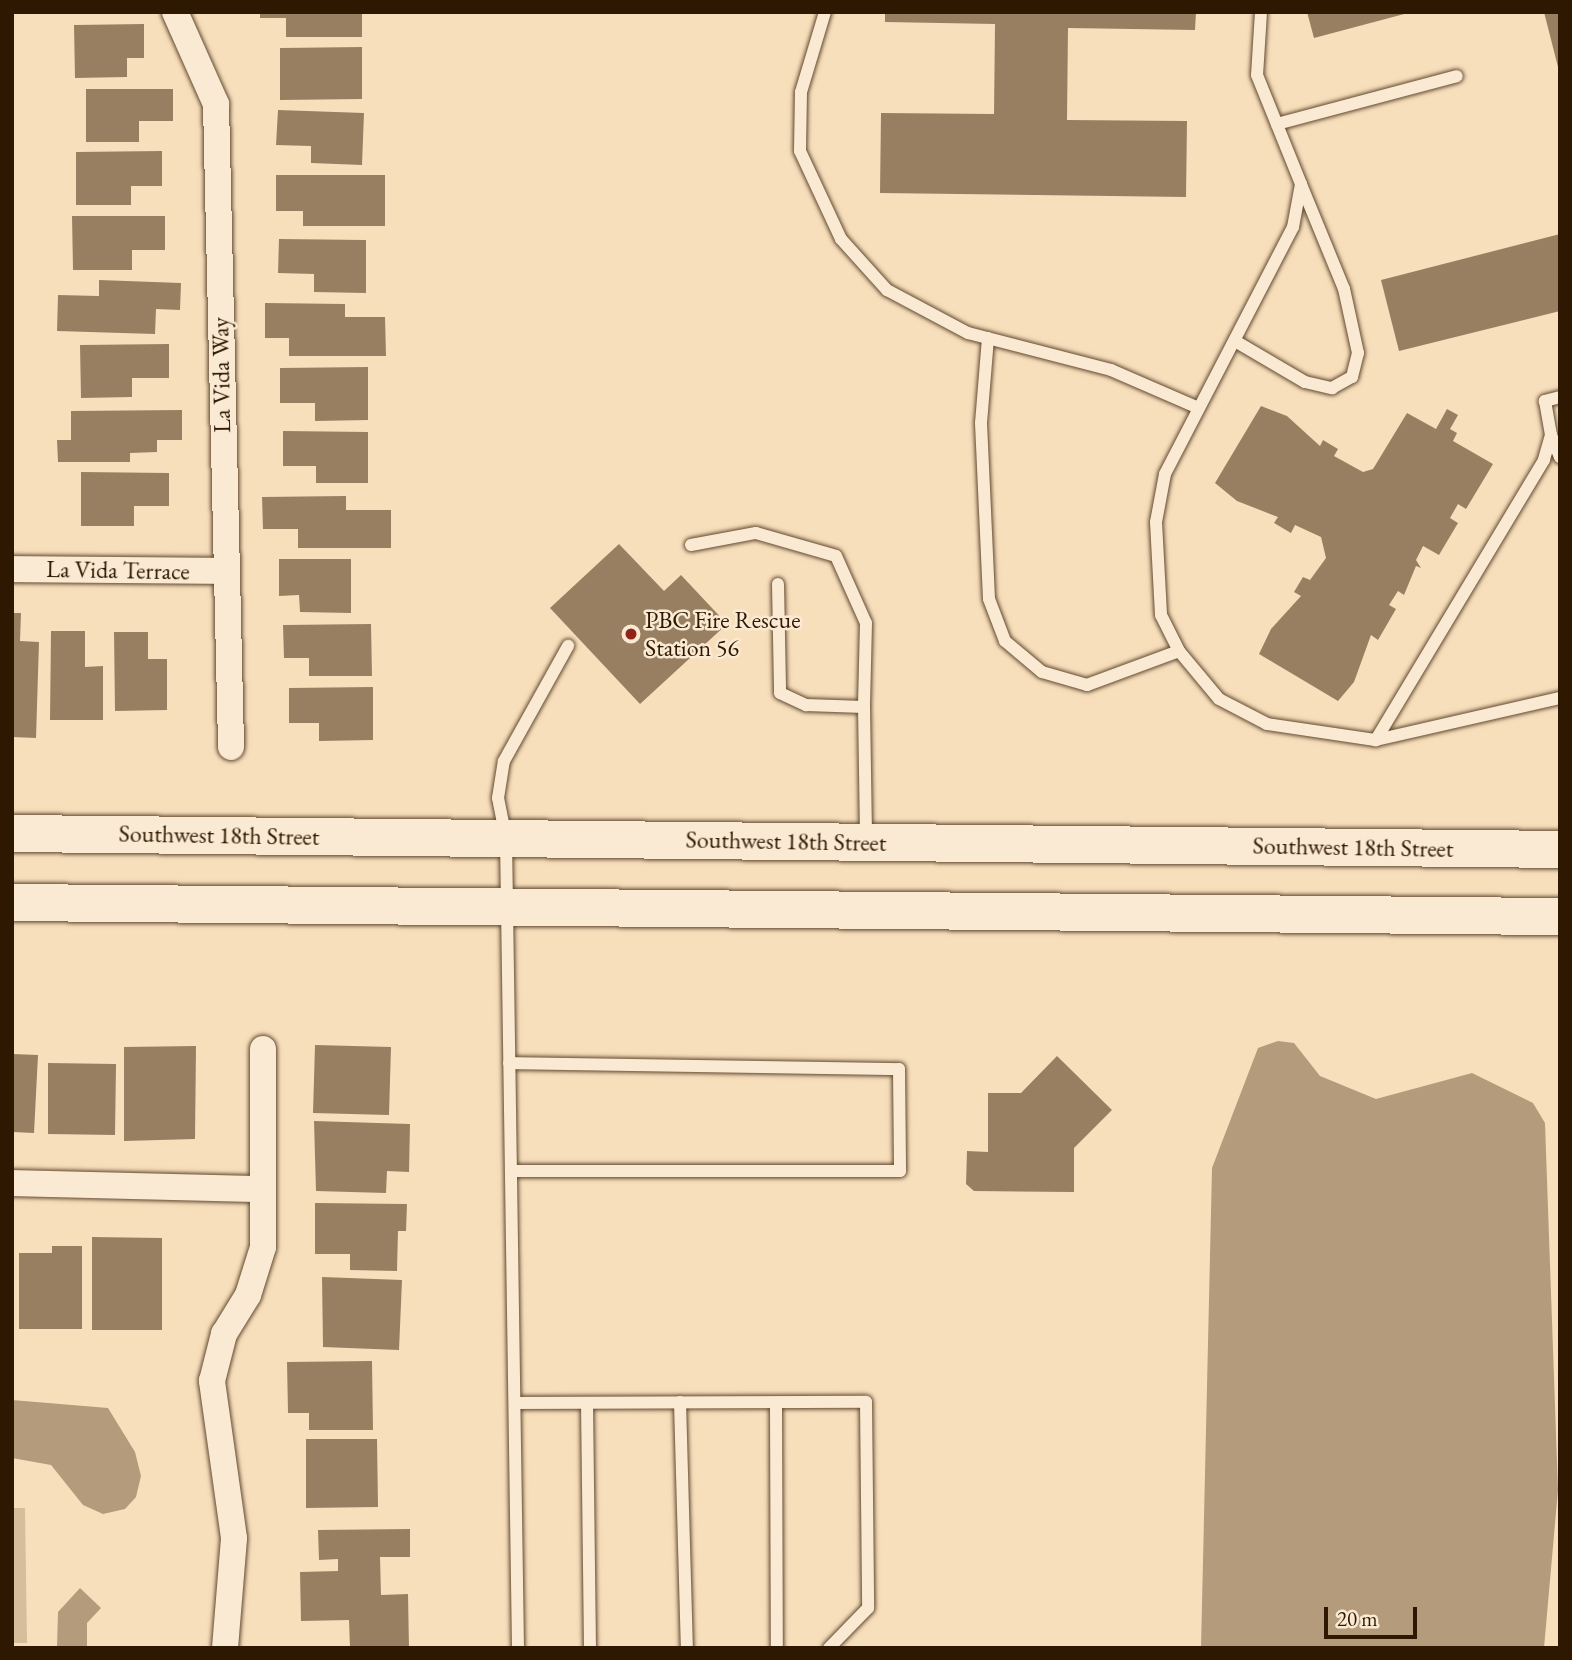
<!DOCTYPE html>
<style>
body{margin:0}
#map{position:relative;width:1572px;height:1660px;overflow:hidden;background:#f8dfbc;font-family:"EB Garamond",serif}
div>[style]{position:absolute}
.green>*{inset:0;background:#d6bd9c}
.water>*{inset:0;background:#b49b7c}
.building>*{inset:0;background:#987f62}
.roads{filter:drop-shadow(0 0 2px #614a30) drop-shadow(0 0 2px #614a30)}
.lane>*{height:12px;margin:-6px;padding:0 6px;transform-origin:6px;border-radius:6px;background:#faead3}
.street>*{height:26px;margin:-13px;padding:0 13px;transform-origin:13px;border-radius:13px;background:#faead3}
.secondary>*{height:37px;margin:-18.5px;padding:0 18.5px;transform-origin:18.5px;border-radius:18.5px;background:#faead3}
.dots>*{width:19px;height:19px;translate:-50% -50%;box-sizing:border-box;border:4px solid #faead3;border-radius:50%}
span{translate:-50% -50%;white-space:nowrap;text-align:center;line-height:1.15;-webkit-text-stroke:5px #faead3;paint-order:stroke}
.street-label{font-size:24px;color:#2f1801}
.poi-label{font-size:24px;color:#2f1801}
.left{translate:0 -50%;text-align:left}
.frame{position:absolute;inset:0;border:14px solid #2f1801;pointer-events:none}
.scale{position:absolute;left:1324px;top:1607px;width:93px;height:32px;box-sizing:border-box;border:4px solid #2f1801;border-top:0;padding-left:9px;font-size:21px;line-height:24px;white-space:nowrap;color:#2f1801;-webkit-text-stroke:5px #faead3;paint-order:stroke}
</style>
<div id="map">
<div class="green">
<i style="clip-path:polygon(12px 1508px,25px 1508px,27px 1643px,12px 1643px)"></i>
</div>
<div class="water">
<i style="clip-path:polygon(1278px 1041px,1294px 1043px,1320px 1076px,1376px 1099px,1472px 1073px,1533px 1103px,1545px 1123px,1558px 1490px,1544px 1648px,1201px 1648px,1212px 1168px,1258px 1048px)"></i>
<i style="clip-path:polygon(12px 1400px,108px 1408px,135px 1452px,141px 1476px,136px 1497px,125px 1509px,103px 1514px,83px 1505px,51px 1465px,12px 1458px)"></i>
<i style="clip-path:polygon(80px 1588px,101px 1608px,87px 1623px,87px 1646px,57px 1646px,58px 1612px)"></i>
</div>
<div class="building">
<i style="clip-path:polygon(260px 12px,362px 12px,362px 37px,286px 37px,286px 18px,260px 18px)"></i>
<i style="clip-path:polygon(885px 12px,1196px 12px,1195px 30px,1068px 28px,1067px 120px,1187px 121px,1186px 197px,880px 193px,881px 113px,994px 114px,995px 24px,885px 22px)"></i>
<i style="clip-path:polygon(1307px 12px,1407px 12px,1408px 13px,1314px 38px)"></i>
<i style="clip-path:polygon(1544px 12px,1560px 12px,1560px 71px,1559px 71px)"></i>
<i style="clip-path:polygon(144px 24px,144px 58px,127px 58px,127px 77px,75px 78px,74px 25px)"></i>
<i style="clip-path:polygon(362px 47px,362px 99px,280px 100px,280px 48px)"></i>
<i style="clip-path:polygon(86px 89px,173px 89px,173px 121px,139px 121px,139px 142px,86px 142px)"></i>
<i style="clip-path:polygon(278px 110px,364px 113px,362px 165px,311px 163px,311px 146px,276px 145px)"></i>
<i style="clip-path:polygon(162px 151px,162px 186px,131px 186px,131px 205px,76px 205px,76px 152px)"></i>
<i style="clip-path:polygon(276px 175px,385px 175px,385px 226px,303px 226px,303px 211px,276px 211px)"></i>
<i style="clip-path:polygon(72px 216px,165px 216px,165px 250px,132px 250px,132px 270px,73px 270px)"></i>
<i style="clip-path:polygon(1560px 234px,1560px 311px,1399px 351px,1381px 280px)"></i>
<i style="clip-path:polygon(279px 239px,366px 240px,366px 293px,314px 292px,314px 274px,278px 273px)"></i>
<i style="clip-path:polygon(99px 280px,181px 283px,180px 310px,156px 309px,155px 334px,57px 331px,58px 295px,99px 296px)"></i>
<i style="clip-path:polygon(265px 303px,345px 304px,345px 317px,385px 317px,386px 356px,289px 356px,289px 338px,265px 338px)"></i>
<i style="clip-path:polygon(169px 344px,169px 378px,132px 378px,132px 397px,81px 398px,80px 345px)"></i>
<i style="clip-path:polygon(368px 367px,368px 420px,315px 421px,315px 403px,280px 403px,280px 368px)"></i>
<i style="clip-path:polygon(1261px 406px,1287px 416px,1320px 446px,1323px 440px,1338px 449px,1334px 456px,1363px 472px,1373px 469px,1407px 413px,1436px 429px,1447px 409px,1458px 415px,1450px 429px,1457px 433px,1453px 441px,1493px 464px,1466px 509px,1458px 504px,1450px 518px,1458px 523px,1439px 555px,1423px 546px,1416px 560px,1421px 568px,1416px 566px,1404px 595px,1398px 591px,1389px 605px,1396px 609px,1378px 640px,1371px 635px,1354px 682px,1338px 701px,1259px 654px,1271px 629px,1301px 596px,1294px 592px,1303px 577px,1310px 580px,1326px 558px,1321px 537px,1295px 525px,1291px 533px,1274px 523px,1278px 517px,1237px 501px,1215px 483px)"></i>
<i style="clip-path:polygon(182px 410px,182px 440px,157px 440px,157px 452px,130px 453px,130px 462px,58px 462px,57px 440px,71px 440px,71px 411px)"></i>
<i style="clip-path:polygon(283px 431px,368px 432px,368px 483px,316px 483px,316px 466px,283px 466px)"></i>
<i style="clip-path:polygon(81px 472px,169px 473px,169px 506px,134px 506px,134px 526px,81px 526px)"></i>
<i style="clip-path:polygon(346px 496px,346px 510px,391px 510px,391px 548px,298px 548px,298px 529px,263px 529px,262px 497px)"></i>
<i style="clip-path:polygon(619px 544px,664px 591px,681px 575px,727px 624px,640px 704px,550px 608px)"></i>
<i style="clip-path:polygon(279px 559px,351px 559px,351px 613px,300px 612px,299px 595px,279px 596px)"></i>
<i style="clip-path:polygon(12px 613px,21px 613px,20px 641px,39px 642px,36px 738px,12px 737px)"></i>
<i style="clip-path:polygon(371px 624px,372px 676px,309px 676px,309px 658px,284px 658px,283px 625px)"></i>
<i style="clip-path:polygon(51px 631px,85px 631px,85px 667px,103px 666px,103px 720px,50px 720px)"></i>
<i style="clip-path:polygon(114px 632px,148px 632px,148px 659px,167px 659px,167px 710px,115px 711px)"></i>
<i style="clip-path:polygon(373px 687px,373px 740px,319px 741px,319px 723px,289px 723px,289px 688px)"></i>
<i style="clip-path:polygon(315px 1045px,391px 1047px,389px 1115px,313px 1113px)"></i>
<i style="clip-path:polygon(196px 1046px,195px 1139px,124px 1141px,124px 1047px)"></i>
<i style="clip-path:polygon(12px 1054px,38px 1055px,34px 1133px,12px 1132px)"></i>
<i style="clip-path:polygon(1057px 1056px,1112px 1110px,1074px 1148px,1074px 1192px,974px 1191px,966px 1184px,967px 1151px,988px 1152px,988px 1093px,1021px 1093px)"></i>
<i style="clip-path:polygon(48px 1063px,116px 1064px,115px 1135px,48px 1134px)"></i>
<i style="clip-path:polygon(314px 1121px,410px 1124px,409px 1172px,387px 1171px,386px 1193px,316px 1191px)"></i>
<i style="clip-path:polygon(315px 1203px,407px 1204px,406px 1231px,398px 1231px,397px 1271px,350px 1270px,350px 1254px,315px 1254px)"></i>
<i style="clip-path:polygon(92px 1237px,162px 1238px,162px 1330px,92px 1330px)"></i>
<i style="clip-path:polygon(52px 1246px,82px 1246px,82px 1329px,19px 1329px,19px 1253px,52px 1253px)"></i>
<i style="clip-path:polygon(322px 1277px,402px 1280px,399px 1350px,323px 1347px)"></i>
<i style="clip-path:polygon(372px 1361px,373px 1430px,309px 1430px,309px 1413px,288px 1413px,287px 1362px)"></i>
<i style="clip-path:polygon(306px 1439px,377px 1439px,378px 1507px,306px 1508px)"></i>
<i style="clip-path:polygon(410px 1529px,410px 1557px,380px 1557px,381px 1595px,408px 1594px,409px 1648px,350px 1648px,349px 1620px,301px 1621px,300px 1572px,338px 1571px,338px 1559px,319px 1560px,318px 1530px)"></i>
</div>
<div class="roads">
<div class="lane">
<i style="left:825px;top:12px;width:84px;rotate:106.7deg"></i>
<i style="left:801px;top:92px;width:59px;rotate:91deg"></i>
<i style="left:800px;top:151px;width:97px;rotate:65deg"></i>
<i style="left:841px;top:239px;width:69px;rotate:48deg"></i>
<i style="left:887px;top:290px;width:92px;rotate:28deg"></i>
<i style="left:968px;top:333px;width:148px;rotate:14.5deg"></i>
<i style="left:1111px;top:370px;width:93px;rotate:23.5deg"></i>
<i style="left:1261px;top:12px;width:63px;rotate:93.6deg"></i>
<i style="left:1257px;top:75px;width:118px;rotate:68deg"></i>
<i style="left:1277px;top:124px;width:186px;rotate:-14.9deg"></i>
<i style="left:988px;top:338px;width:85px;rotate:94.7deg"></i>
<i style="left:981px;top:423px;width:176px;rotate:87.4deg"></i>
<i style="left:989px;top:599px;width:45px;rotate:69.1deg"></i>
<i style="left:1005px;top:641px;width:48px;rotate:40deg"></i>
<i style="left:1042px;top:672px;width:47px;rotate:16.1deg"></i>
<i style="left:1087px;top:685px;width:98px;rotate:-20.3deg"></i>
<i style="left:1235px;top:341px;width:81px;rotate:30.4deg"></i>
<i style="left:1305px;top:382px;width:28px;rotate:13deg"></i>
<i style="left:1332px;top:388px;width:23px;rotate:-29deg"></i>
<i style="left:1352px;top:377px;width:25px;rotate:-76deg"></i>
<i style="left:1358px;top:353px;width:66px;rotate:-102.3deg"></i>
<i style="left:1344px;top:289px;width:113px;rotate:-112.3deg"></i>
<i style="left:1301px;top:184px;width:44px;rotate:100.5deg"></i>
<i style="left:1293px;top:227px;width:278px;rotate:117.4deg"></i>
<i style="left:1165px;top:474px;width:49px;rotate:100.6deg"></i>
<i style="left:1156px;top:522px;width:93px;rotate:86.9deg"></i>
<i style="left:1161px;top:615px;width:40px;rotate:63.4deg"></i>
<i style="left:1179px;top:651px;width:62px;rotate:50.2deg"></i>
<i style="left:1219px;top:699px;width:54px;rotate:27.5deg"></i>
<i style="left:1267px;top:724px;width:110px;rotate:8.4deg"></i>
<i style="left:1560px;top:397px;width:16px;rotate:165deg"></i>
<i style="left:1545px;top:401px;width:35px;rotate:80deg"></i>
<i style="left:1551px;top:435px;width:26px;rotate:106deg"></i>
<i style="left:1544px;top:460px;width:327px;rotate:121deg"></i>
<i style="left:1376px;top:740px;width:189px;rotate:-12.9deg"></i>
<i style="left:1551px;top:435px;width:24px;rotate:68deg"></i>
<i style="left:691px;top:545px;width:66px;rotate:-10.5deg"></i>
<i style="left:756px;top:533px;width:83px;rotate:16deg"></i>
<i style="left:836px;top:556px;width:73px;rotate:65.9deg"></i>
<i style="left:866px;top:623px;width:84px;rotate:91.4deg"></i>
<i style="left:778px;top:584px;width:109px;rotate:88.9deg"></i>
<i style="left:780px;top:693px;width:29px;rotate:25deg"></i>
<i style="left:806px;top:705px;width:58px;rotate:2deg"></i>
<i style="left:864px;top:707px;width:131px;rotate:89.1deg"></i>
<i style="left:509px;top:1063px;width:390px;rotate:0.9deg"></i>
<i style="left:899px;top:1069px;width:102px;rotate:89.4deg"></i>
<i style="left:900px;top:1171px;width:389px;rotate:180deg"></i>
<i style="left:680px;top:1402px;width:246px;rotate:88.4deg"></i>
<i style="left:515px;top:1403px;width:351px;rotate:-0.2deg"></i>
<i style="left:866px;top:1402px;width:206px;rotate:89.4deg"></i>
<i style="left:868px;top:1608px;width:56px;rotate:134.3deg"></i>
<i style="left:587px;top:1403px;width:245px;rotate:89.3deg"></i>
<i style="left:776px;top:1403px;width:245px;rotate:89.8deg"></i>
<i style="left:518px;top:1648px;width:810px;rotate:-90.85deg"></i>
<i style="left:506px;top:838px;width:41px;rotate:-101.3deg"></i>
<i style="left:498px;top:798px;width:37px;rotate:-81deg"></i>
<i style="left:504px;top:761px;width:132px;rotate:-60.9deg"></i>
</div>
<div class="street">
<i style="left:175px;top:12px;width:101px;rotate:66deg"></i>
<i style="left:216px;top:104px;width:643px;rotate:88.66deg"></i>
<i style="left:12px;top:569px;width:212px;rotate:0.5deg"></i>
<i style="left:12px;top:1183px;width:250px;rotate:1.4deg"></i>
<i style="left:225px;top:1648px;width:110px;rotate:-85.3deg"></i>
<i style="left:234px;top:1538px;width:159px;rotate:-98deg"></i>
<i style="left:212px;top:1381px;width:49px;rotate:-75.7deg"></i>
<i style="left:224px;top:1334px;width:46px;rotate:-58.4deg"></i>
<i style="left:248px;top:1295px;width:50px;rotate:-72.6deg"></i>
<i style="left:263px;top:1247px;width:198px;rotate:-90deg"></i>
</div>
<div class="secondary">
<i style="left:12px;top:833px;width:1548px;rotate:0.59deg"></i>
<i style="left:12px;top:902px;width:1548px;rotate:0.52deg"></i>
</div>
</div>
<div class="dots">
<i style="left:631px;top:634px;background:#8f2418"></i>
</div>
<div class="street-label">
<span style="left:221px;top:375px;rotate:-91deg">La Vida Way</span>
<span style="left:118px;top:570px;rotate:1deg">La Vida Terrace</span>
<span style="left:219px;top:835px;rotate:1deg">Southwest 18th Street</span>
<span style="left:786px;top:841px;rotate:1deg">Southwest 18th Street</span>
<span style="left:1353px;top:847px;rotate:1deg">Southwest 18th Street</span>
</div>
<div class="poi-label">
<span class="left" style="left:645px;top:634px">PBC Fire Rescue<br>Station 56</span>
</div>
<div class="frame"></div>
<div class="scale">20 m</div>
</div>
